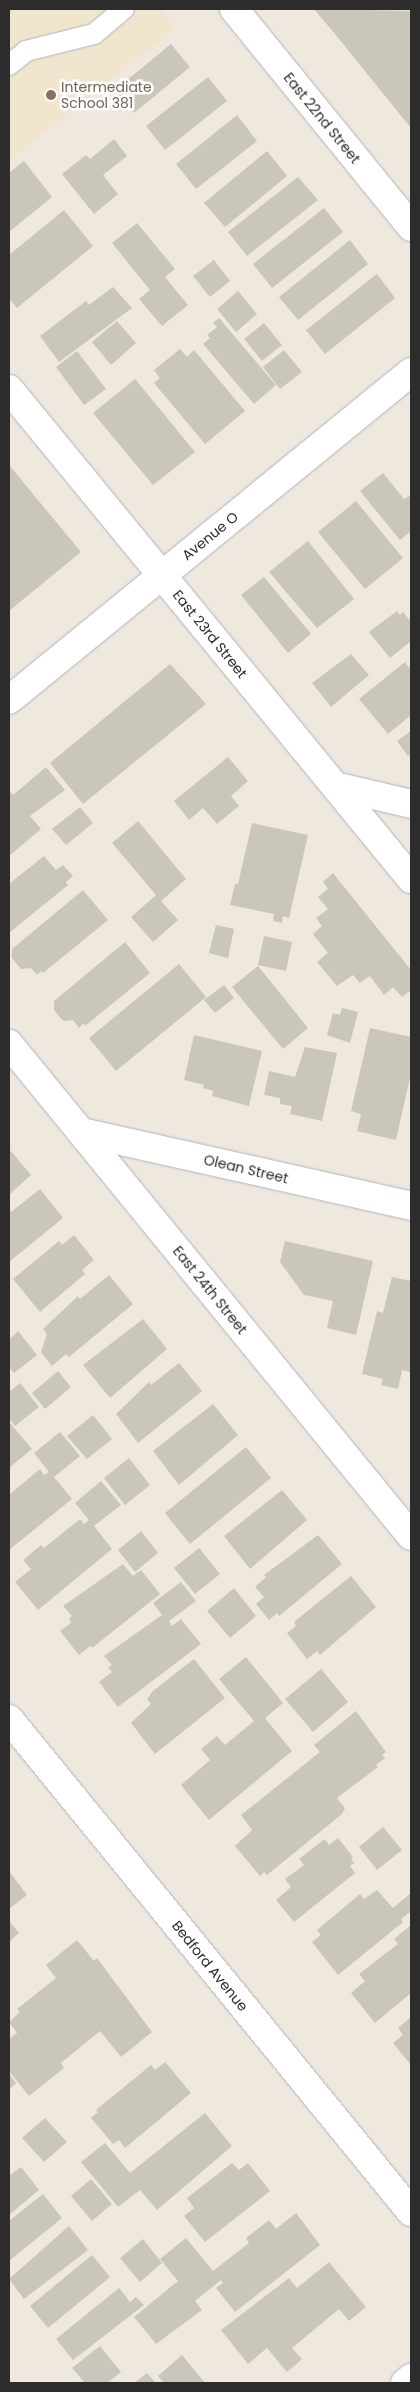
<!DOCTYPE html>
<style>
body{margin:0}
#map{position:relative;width:420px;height:2392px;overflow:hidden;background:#efe8de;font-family:Poppins,sans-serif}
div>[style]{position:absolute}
.education>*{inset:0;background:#f1e6cd}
.building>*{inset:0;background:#cac6bc}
.roads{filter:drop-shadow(0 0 1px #b2b4c1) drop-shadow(0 0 1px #b2b4c1)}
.lane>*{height:20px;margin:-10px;padding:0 10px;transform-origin:10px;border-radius:10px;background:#fff}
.street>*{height:28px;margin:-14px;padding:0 14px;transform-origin:14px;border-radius:14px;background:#fff}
.secondary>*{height:28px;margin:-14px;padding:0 14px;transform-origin:14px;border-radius:14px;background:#fff}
.dots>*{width:14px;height:14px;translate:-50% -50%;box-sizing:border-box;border:2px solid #fff;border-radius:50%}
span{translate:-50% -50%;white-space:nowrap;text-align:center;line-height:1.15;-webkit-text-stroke:5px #fff;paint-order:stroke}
.education-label{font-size:14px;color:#785e54}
.left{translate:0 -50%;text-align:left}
.street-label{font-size:14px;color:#2c2c2c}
.frame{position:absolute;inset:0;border:10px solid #2c2c2c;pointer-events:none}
</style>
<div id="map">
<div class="education">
<i style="clip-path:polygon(9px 9px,160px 9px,176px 29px,9px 161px)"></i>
</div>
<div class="building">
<i style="clip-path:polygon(314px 9px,411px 11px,411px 128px,335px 34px)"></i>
<i style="clip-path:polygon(171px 44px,190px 67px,134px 113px,115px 90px)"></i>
<i style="clip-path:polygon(208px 77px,227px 101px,165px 150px,146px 126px)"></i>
<i style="clip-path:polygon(237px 115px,257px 141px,196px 189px,176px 164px)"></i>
<i style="clip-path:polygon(114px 139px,127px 156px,103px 175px,118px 194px,94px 214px,62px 174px,86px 155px,90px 159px)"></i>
<i style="clip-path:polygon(267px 151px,287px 176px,225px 227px,204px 203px)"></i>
<i style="clip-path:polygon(24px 161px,52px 197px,9px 232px,9px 173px)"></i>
<i style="clip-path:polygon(298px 177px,318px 200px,247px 256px,228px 232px)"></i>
<i style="clip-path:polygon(324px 208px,343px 232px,272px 288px,253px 264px)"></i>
<i style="clip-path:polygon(64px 210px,93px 246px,17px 308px,9px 298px,9px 255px)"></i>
<i style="clip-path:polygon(137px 223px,175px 269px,165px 277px,188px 305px,162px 326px,139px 299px,150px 290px,112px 243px)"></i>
<i style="clip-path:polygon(350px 240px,368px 264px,298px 320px,279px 297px)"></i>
<i style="clip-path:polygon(214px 260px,230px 281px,210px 297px,193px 276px)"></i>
<i style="clip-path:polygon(377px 274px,395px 298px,325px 354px,306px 330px)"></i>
<i style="clip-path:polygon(113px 287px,132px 308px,59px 362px,40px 336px,86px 301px,89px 305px)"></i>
<i style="clip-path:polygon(238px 291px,257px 314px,236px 332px,217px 309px)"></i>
<i style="clip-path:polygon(219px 318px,276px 385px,254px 404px,203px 344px,210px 338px,207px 335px,217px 327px,213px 323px)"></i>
<i style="clip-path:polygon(117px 321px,136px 343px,111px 365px,92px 342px)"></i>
<i style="clip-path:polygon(264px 323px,282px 345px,262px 361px,244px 339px)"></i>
<i style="clip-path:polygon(180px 349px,187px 357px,194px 350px,245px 411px,205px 444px,154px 383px,160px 378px,154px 370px)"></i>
<i style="clip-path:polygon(284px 350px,302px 372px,280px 389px,263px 367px)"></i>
<i style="clip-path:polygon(77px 351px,106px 389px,84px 405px,56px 367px)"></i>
<i style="clip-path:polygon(135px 379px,195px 452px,153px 485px,93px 413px)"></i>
<i style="clip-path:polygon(9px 465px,81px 552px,9px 611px)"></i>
<i style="clip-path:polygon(383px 473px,404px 499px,409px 496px,411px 499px,411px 531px,400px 540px,360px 491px)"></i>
<i style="clip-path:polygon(356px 501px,403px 558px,365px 589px,318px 532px)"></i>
<i style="clip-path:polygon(308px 541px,354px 599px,317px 628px,269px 572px)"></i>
<i style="clip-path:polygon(264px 577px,311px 634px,288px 653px,241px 595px)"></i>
<i style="clip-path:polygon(397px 611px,400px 615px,403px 612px,411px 622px,411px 641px,390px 658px,369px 632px)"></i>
<i style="clip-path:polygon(351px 654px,369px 675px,331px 707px,312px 683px)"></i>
<i style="clip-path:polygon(405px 662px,411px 670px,411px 715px,388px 734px,359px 699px)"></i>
<i style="clip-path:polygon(170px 664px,206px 704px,83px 804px,50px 763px)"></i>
<i style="clip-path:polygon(411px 731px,411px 754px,408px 756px,397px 741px)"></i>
<i style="clip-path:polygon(228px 757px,248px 781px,231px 796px,239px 806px,217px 824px,203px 808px,189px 820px,174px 801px)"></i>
<i style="clip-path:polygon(46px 767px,65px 790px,30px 816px,41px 829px,9px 856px,9px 790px,13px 795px)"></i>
<i style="clip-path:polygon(80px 807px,93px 823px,66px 845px,52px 829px)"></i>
<i style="clip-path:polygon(138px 821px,186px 879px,161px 901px,178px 920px,153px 942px,131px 917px,156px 895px,112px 843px)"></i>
<i style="clip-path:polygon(252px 823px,308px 835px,289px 918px,283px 916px,282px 923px,273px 921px,274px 914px,230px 905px,235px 884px,238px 884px)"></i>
<i style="clip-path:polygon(44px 856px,56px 870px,63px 865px,73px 876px,66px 882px,68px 885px,9px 933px,9px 884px)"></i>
<i style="clip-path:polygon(333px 873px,411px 970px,411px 990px,402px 997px,393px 987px,384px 995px,370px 976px,360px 983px,353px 975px,337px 986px,317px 962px,328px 953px,313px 934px,322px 926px,316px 918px,328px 909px,318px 897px,328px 889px,323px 882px)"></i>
<i style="clip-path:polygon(83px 890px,108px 920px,43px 973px,41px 971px,37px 975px,31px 968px,21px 969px,12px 958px,12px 949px)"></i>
<i style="clip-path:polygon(216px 925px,234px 929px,228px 958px,209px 953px)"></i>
<i style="clip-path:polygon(264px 936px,292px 942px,286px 971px,258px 965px)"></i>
<i style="clip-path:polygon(125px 942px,150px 973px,85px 1026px,84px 1023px,79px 1028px,73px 1020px,63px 1021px,54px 1010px,54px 1001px)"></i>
<i style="clip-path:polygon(179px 964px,206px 997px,116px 1071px,89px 1038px)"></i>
<i style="clip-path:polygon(258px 966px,308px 1028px,283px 1049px,232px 987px)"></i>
<i style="clip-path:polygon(224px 985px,234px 998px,215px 1013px,204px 1000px)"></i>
<i style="clip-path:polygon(342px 1008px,358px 1012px,350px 1043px,327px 1035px,333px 1013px,340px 1015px)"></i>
<i style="clip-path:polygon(370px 1028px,411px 1037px,411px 1073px,396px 1140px,357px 1131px,361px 1114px,351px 1111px)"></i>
<i style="clip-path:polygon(194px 1035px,262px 1051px,249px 1106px,212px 1096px,213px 1091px,203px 1088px,204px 1085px,184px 1080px)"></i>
<i style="clip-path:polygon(305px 1047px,337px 1053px,322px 1121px,290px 1114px,292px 1106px,280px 1104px,280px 1098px,264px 1095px,269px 1071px,295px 1077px)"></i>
<i style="clip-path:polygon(11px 1151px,31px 1175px,9px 1195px,9px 1153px)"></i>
<i style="clip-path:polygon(40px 1189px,63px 1218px,9px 1262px,9px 1210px,11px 1212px)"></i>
<i style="clip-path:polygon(74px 1235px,94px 1260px,82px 1270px,85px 1274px,40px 1312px,13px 1279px,59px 1241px,62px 1245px)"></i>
<i style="clip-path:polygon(285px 1241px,373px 1261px,356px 1335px,327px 1328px,333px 1301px,304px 1295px,280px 1262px)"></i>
<i style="clip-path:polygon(109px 1275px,133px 1304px,69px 1357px,66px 1354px,52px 1366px,41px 1352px,47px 1334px,43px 1329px,78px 1296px,80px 1299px)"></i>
<i style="clip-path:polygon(392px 1277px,411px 1281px,411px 1372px,402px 1370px,398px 1389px,381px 1385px,383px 1379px,362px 1374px,377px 1311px,383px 1313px)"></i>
<i style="clip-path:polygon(143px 1319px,167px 1349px,110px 1398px,83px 1365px)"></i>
<i style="clip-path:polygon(18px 1331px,37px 1355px,14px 1373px,9px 1367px,9px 1340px)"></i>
<i style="clip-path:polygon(179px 1363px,202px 1391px,138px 1443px,116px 1414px,149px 1382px,151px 1385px)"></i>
<i style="clip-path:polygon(58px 1371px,71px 1387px,45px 1409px,32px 1393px)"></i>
<i style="clip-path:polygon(20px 1383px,39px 1407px,15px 1426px,9px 1418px,9px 1392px)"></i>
<i style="clip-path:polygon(213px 1404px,238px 1435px,179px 1485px,153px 1451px)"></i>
<i style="clip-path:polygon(93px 1415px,112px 1439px,87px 1459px,67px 1436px)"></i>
<i style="clip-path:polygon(9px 1422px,32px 1449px,9px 1468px)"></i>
<i style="clip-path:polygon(60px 1432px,80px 1456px,54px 1477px,72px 1499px,9px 1550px,9px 1495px,40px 1469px,44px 1475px,49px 1472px,34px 1453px)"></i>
<i style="clip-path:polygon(246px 1447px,271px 1478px,190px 1544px,165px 1513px)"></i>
<i style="clip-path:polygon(129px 1458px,150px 1485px,125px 1505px,104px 1478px)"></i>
<i style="clip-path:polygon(101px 1481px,121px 1505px,94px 1526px,112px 1549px,38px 1610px,15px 1582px,31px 1569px,23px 1560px,41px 1545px,44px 1548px,80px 1519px,84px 1524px,89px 1520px,75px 1503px)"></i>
<i style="clip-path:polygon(282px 1490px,307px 1520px,250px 1569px,224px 1536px)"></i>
<i style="clip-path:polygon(141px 1531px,158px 1553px,135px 1572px,118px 1550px)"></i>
<i style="clip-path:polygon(318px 1535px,342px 1564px,279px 1616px,277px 1613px,269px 1620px,256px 1604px,264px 1597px,255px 1587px,266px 1577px,264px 1575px)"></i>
<i style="clip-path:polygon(199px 1548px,220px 1574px,195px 1594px,174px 1568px)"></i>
<i style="clip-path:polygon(123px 1564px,133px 1576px,141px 1570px,160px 1594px,92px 1648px,90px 1646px,79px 1655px,60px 1631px,71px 1623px,69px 1619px,72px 1616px,63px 1606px)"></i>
<i style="clip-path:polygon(351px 1576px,376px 1607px,320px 1655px,317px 1651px,307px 1659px,287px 1633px,296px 1626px,294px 1622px)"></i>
<i style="clip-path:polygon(181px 1582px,196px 1601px,169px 1621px,172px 1626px,181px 1619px,201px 1644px,118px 1707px,99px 1682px,112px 1672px,108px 1668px,112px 1665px,104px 1656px,162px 1615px,153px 1603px)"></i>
<i style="clip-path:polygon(234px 1588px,256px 1616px,230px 1638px,207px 1611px)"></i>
<i style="clip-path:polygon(246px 1657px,283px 1703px,265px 1718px,292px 1751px,209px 1820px,181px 1785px,210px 1760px,201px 1749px,217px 1736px,225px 1745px,254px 1721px,219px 1679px)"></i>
<i style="clip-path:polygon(194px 1659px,225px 1698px,155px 1754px,131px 1723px,151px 1704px,147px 1699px,153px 1691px)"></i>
<i style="clip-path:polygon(321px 1669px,348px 1702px,313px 1732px,285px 1699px)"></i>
<i style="clip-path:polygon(356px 1711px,386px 1752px,382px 1755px,385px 1758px,376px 1765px,378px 1767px,337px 1798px,345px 1808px,342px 1814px,267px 1875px,264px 1872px,260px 1876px,235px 1846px,252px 1830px,241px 1815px,320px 1752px,314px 1745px)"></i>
<i style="clip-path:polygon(383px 1827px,402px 1850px,377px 1870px,359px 1847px)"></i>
<i style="clip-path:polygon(338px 1838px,353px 1857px,351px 1859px,354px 1863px,350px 1866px,355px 1873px,294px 1922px,276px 1900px,291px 1887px,285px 1879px,304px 1865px,299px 1859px,325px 1839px,329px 1845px)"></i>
<i style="clip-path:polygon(9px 1871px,27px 1895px,9px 1909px)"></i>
<i style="clip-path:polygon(377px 1890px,393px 1908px,411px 1893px,411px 1914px,410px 1912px,401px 1919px,403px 1922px,338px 1975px,312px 1942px,321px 1935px,317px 1930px,360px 1894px,364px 1899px)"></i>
<i style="clip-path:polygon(9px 1921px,19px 1933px,9px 1942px)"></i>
<i style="clip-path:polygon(411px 1925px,411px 1993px,375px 2023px,351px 1993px,365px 1981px,359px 1974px,398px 1944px,394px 1939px)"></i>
<i style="clip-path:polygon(77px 1940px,94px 1961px,97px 1958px,152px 2032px,121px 2057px,100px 2031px,61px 2063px,64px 2068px,29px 2096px,9px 2071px,9px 2039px,17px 2033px,9px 2022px,20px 2012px,17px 2009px,56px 1978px,46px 1965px)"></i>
<i style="clip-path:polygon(411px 2017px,411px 2065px,393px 2043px,403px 2035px,398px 2028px)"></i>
<i style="clip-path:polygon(165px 2062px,191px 2093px,125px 2148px,119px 2140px,113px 2144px,91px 2118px,98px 2112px,96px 2110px,151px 2065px,155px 2070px)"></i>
<i style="clip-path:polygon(9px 2074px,16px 2083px,9px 2090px)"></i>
<i style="clip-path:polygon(205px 2113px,232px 2146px,157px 2210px,140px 2190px,118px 2207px,81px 2162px,105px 2143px,130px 2173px)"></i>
<i style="clip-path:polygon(45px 2118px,67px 2142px,44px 2162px,22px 2138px)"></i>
<i style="clip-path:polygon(232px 2163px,239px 2170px,248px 2163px,270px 2191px,205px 2242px,184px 2216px,194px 2208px,187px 2198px)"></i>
<i style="clip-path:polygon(21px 2167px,39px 2190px,9px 2215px,9px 2176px)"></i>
<i style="clip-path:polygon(91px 2179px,112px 2204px,92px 2221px,71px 2196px)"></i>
<i style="clip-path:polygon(43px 2194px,62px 2218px,9px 2261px,9px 2221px)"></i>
<i style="clip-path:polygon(296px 2213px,320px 2245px,235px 2312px,216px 2288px,223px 2283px,221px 2280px,195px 2301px,202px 2310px,156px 2344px,134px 2317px,178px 2281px,160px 2259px,186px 2238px,213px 2271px,249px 2243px,246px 2238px,269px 2220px,276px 2229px)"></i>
<i style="clip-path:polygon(69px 2226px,88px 2250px,24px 2299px,9px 2279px)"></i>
<i style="clip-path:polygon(143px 2239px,162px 2263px,140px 2282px,120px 2258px)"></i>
<i style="clip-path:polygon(92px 2255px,110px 2277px,48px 2328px,30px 2306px)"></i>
<i style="clip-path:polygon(329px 2262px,366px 2307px,349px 2321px,339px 2309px,292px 2348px,302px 2359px,287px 2372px,267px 2348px,248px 2364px,221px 2330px,289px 2278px,297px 2288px)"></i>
<i style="clip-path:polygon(119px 2288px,130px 2302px,136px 2297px,144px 2305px,73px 2360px,56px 2339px)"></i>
<i style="clip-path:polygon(100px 2346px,121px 2372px,107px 2383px,85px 2383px,72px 2368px)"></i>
<i style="clip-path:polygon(182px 2355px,205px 2383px,164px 2383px,158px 2376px)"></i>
<i style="clip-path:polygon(147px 2373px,156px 2383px,134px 2383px)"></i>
</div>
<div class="roads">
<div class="lane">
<i style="left:9px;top:65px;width:22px;rotate:-39deg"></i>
<i style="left:26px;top:51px;width:70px;rotate:-14deg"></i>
<i style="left:94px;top:34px;width:39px;rotate:-40deg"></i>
</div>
<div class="street">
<i style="left:234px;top:9px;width:281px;rotate:50.9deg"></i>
<i style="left:9px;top:389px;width:634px;rotate:50.63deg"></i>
<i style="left:9px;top:700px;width:519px;rotate:-39.21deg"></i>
<i style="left:335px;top:786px;width:78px;rotate:13.3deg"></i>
<i style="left:9px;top:1044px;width:635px;rotate:50.75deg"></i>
<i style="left:81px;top:1132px;width:338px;rotate:12.6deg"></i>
<i style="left:405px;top:2383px;width:8px;rotate:-40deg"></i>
</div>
<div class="secondary">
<i style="left:9px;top:1719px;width:636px;rotate:50.81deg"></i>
</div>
</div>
<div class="dots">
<i style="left:51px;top:95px;background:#8d6e63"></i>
</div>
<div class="education-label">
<span class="left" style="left:61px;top:95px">Intermediate<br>School 381</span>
</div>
<div class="street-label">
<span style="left:322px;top:118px;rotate:51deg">East 22nd Street</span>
<span style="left:210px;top:536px;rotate:-39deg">Avenue O</span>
<span style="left:210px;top:634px;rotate:51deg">East 23rd Street</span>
<span style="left:246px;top:1169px;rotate:13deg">Olean Street</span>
<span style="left:210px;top:1290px;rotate:51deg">East 24th Street</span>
<span style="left:210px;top:1966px;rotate:51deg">Bedford Avenue</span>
</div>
<div class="frame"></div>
</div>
